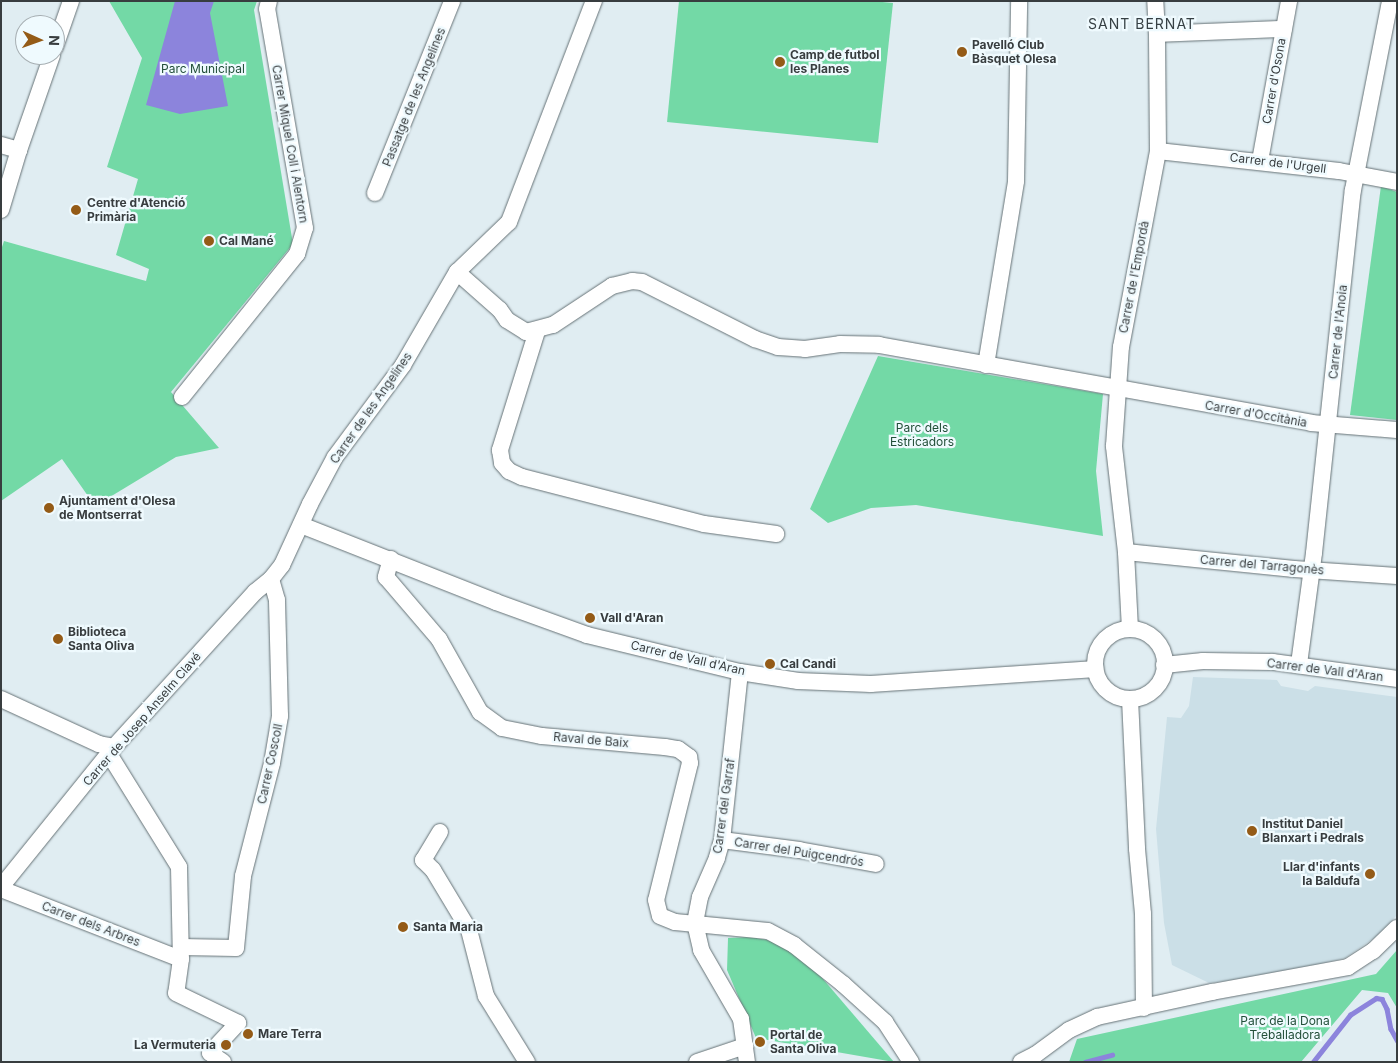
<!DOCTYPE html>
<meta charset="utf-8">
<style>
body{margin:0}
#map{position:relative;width:1398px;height:1063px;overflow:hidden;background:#e0edf2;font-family:Inter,sans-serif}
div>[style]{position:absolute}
.built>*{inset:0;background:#cbdfe7}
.green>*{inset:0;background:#73d9a6}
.water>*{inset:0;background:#8c84dc}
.stream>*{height:4.5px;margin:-2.25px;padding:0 2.25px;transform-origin:2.25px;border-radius:2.25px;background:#8c84dc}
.roads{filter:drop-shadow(0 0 1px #667276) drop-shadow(0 0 1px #667276)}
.minor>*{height:16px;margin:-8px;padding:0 8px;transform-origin:8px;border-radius:8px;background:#fff}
.minor>.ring{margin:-8px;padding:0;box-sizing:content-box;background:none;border:16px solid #fff;border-radius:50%}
.dots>*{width:14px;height:14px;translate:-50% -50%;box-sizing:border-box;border:2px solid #effafe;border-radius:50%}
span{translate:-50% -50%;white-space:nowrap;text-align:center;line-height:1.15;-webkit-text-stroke:4.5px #effafe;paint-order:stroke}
.poi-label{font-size:12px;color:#383d3f;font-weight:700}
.left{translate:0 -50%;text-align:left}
.right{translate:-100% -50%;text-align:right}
.park-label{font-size:12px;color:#224f39}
.street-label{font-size:12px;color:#383d3f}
.neighbourhood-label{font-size:14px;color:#364044;letter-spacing:1px}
.frame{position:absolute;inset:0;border:2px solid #383d3f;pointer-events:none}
.north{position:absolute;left:15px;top:15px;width:50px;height:50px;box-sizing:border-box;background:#effafe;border:1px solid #a6aeb2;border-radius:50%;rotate:92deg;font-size:14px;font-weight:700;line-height:20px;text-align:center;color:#383d3f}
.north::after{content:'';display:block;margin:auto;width:18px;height:22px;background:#945b17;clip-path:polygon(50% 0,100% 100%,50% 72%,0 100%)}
</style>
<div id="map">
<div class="built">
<i style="clip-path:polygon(1193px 677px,1277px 680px,1281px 686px,1308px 691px,1315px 686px,1397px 697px,1397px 915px,1377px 936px,1345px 958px,1282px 974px,1209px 983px,1172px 965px,1164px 923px,1156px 829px,1167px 717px,1181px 718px,1189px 706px)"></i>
</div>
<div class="green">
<i style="clip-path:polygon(109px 1px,257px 1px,254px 10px,293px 244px,171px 392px,219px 448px,176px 457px,95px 506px,62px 459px,1px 501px,1px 250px,4px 241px,146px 281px,149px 269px,116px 255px,138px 179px,107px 167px,142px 58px)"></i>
<i style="clip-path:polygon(679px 1px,872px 1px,893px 3px,878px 143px,667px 122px)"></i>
<i style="clip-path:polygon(1381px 186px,1397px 192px,1397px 420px,1350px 415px)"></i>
<i style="clip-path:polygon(878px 356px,1103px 394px,1096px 471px,1103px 536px,916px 505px,871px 508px,828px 523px,810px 509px)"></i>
<i style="clip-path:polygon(751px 937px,794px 945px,894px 1062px,756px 1038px,727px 970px,728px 938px)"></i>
<i style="clip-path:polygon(1397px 950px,1397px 1008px,1388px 993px,1362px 990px,1301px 1062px,1069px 1062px,1077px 1039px,1376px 974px)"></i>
</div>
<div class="water">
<i style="clip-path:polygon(175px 1px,214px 1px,210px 13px,228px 106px,180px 114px,146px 105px)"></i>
</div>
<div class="stream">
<i style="left:1085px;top:1062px;width:28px;rotate:-15deg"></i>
<i style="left:1313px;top:1062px;width:60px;rotate:-51.8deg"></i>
<i style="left:1350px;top:1015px;width:31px;rotate:-33deg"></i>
<i style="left:1376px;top:998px;width:6px;rotate:9deg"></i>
<i style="left:1382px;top:999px;width:11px;rotate:63deg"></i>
<i style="left:1387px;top:1009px;width:20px;rotate:79deg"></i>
<i style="left:1391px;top:1029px;width:13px;rotate:61deg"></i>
</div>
<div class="roads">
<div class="minor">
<i style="left:1157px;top:34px;width:127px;rotate:-2.3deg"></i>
<i style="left:55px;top:47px;width:49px;rotate:-70.8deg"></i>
<i style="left:1px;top:145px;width:19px;rotate:16deg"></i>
<i style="left:1158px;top:151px;width:182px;rotate:6.3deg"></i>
<i style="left:1339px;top:171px;width:59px;rotate:10.7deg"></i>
<i style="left:1260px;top:161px;width:163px;rotate:-79.7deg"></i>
<i style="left:375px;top:193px;width:207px;rotate:-68.1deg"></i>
<i style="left:1px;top:210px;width:63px;rotate:-73.3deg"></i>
<i style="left:19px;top:150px;width:101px;rotate:-70.8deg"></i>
<i style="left:457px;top:272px;width:57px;rotate:41.5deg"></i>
<i style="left:500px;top:310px;width:12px;rotate:55deg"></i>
<i style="left:507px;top:320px;width:22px;rotate:32deg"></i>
<i style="left:526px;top:332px;width:28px;rotate:-15deg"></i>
<i style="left:553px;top:325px;width:71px;rotate:-33.5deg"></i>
<i style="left:612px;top:286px;width:21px;rotate:-14deg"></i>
<i style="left:632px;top:281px;width:10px;rotate:6deg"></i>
<i style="left:642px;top:282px;width:127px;rotate:26.8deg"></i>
<i style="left:755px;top:339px;width:24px;rotate:19deg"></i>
<i style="left:778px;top:347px;width:27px;rotate:4deg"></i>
<i style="left:805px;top:349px;width:35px;rotate:-8deg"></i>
<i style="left:840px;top:344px;width:39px;rotate:1deg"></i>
<i style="left:879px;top:345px;width:439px;rotate:10.2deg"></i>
<i style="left:1311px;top:423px;width:86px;rotate:4.7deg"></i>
<i style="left:537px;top:331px;width:125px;rotate:107.3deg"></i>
<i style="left:500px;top:450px;width:13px;rotate:81deg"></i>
<i style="left:502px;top:463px;width:11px;rotate:49deg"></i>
<i style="left:509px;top:471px;width:14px;rotate:25deg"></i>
<i style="left:522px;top:477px;width:188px;rotate:14.5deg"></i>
<i style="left:704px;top:524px;width:73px;rotate:7.9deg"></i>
<i style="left:986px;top:365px;width:186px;rotate:-80.7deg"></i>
<i style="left:1016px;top:181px;width:180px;rotate:-89deg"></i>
<i style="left:182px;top:397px;width:184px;rotate:-51.2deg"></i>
<i style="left:297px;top:254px;width:27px;rotate:-73deg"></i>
<i style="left:305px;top:228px;width:222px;rotate:-99.8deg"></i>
<i style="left:267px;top:9px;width:8px;rotate:-76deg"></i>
<i style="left:301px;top:525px;width:210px;rotate:21.5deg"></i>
<i style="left:496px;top:602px;width:97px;rotate:19.9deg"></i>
<i style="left:587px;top:635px;width:157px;rotate:13.6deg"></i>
<i style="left:740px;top:672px;width:59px;rotate:8.8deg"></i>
<i style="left:798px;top:681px;width:73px;rotate:2.4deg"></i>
<i style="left:871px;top:684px;width:225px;rotate:-3.8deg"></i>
<i style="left:1126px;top:552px;width:169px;rotate:5.8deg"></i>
<i style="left:1294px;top:569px;width:103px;rotate:3.9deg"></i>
<i style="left:391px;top:559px;width:19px;rotate:106deg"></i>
<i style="left:386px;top:577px;width:82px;rotate:49.5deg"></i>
<i style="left:439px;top:639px;width:84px;rotate:60.7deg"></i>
<i style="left:480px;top:712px;width:27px;rotate:36deg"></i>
<i style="left:502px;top:728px;width:41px;rotate:11.3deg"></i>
<i style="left:542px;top:736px;width:123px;rotate:5.1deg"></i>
<i style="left:665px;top:747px;width:13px;rotate:9deg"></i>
<i style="left:678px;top:749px;width:14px;rotate:36deg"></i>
<i style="left:689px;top:757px;width:6px;rotate:81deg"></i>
<i style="left:690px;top:763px;width:141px;rotate:103.9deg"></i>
<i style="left:656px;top:900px;width:16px;rotate:76deg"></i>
<i style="left:660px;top:916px;width:16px;rotate:22deg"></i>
<i style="left:675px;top:922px;width:93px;rotate:5.5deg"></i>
<i style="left:768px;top:931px;width:30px;rotate:28deg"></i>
<i style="left:794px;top:945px;width:63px;rotate:38.5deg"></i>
<i style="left:843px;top:984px;width:57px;rotate:42.1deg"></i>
<i style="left:885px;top:1022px;width:48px;rotate:57deg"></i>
<i style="left:1130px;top:629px;width:77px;rotate:-93deg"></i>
<i style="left:1126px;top:552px;width:107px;rotate:-96.5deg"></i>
<i style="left:1114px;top:446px;width:99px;rotate:-86deg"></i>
<i style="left:1121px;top:347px;width:199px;rotate:-79.3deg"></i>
<i style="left:1158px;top:151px;width:117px;rotate:-90.5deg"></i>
<i style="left:1157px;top:34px;width:33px;rotate:-93deg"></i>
<i class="ring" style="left:1095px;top:629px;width:54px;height:54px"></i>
<i style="left:1299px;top:664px;width:112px;rotate:-82.3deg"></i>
<i style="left:1314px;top:553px;width:365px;rotate:-83.9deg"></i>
<i style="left:1353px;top:190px;width:193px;rotate:-78.9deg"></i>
<i style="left:1164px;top:665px;width:39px;rotate:-6deg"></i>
<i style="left:1203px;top:661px;width:70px;rotate:0.8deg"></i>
<i style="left:1273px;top:662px;width:125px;rotate:7.8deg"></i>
<i style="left:740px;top:672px;width:169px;rotate:96.1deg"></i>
<i style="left:722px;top:840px;width:19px;rotate:106deg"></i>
<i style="left:717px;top:858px;width:43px;rotate:113.6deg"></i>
<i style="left:700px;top:897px;width:26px;rotate:101deg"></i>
<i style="left:695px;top:923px;width:28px;rotate:77deg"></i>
<i style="left:701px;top:950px;width:80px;rotate:59.9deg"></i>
<i style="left:741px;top:1019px;width:43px;rotate:82.1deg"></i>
<i style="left:1px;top:699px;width:108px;rotate:24.7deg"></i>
<i style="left:99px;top:744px;width:15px;rotate:11deg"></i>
<i style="left:1130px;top:699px;width:150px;rotate:87.3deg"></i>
<i style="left:1137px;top:849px;width:65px;rotate:84.7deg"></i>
<i style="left:1143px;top:914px;width:94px;rotate:89.4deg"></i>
<i style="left:109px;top:754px;width:133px;rotate:58.2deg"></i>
<i style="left:179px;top:867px;width:92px;rotate:88.8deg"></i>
<i style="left:181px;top:959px;width:34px;rotate:98deg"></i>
<i style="left:176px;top:993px;width:69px;rotate:25.8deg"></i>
<i style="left:238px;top:1023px;width:41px;rotate:133deg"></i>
<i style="left:210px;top:1053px;width:16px;rotate:35deg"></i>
<i style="left:440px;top:832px;width:33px;rotate:121deg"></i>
<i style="left:423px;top:860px;width:14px;rotate:45deg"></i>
<i style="left:433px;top:870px;width:70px;rotate:59deg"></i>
<i style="left:469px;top:930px;width:68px;rotate:75.6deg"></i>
<i style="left:486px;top:996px;width:78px;rotate:58.2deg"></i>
<i style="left:722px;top:840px;width:78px;rotate:7.4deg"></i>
<i style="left:799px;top:850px;width:78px;rotate:10.3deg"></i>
<i style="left:1px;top:887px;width:180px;rotate:-51.1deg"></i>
<i style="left:114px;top:747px;width:210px;rotate:-47.7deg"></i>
<i style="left:255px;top:592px;width:21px;rotate:-39deg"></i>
<i style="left:271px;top:579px;width:18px;rotate:-52deg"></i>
<i style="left:282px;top:565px;width:67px;rotate:-65.3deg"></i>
<i style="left:310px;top:504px;width:53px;rotate:-62deg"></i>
<i style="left:335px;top:457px;width:114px;rotate:-53.5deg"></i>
<i style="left:403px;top:365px;width:108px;rotate:-59.9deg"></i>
<i style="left:457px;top:272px;width:72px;rotate:-43.9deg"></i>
<i style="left:509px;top:222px;width:237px;rotate:-69deg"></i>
<i style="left:1px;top:889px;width:193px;rotate:21.3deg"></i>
<i style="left:181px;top:947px;width:55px;rotate:1deg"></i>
<i style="left:236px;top:948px;width:72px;rotate:-84.4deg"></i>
<i style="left:243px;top:876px;width:117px;rotate:-75.6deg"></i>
<i style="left:272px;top:763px;width:48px;rotate:-80.3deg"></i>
<i style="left:280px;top:716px;width:116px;rotate:-91.5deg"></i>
<i style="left:277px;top:600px;width:22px;rotate:-106deg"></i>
<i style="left:697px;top:1062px;width:51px;rotate:-18.4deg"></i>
<i style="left:1021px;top:1062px;width:16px;rotate:-27deg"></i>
<i style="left:1035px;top:1055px;width:42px;rotate:-36.3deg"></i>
<i style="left:1069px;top:1030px;width:31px;rotate:-25deg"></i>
<i style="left:1097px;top:1017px;width:118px;rotate:-12.3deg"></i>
<i style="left:1212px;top:992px;width:138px;rotate:-10.4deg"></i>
<i style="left:1348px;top:967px;width:30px;rotate:-33deg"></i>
<i style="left:1373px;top:951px;width:33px;rotate:-44deg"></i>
</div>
</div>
<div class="dots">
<i style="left:962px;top:52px;background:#945b17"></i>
<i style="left:780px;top:62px;background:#945b17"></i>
<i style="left:76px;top:210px;background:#945b17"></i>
<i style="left:209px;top:241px;background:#945b17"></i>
<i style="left:49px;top:508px;background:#945b17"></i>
<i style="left:590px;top:618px;background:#945b17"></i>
<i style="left:58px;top:639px;background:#945b17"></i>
<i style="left:770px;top:664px;background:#945b17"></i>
<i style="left:1252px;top:831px;background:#945b17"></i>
<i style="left:1370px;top:874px;background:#945b17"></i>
<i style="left:403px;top:927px;background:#945b17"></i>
<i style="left:248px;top:1034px;background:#945b17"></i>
<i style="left:760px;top:1042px;background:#945b17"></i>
<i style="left:226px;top:1045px;background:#945b17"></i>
</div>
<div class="poi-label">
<span class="left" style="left:972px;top:52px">Pavelló Club<br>Bàsquet Olesa</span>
<span class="left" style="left:790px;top:62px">Camp de futbol<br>les Planes</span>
<span class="left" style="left:87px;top:210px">Centre d'Atenció<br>Primària</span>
<span class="left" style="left:219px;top:241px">Cal Mané</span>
<span class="left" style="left:59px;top:508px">Ajuntament d'Olesa<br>de Montserrat</span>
<span class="left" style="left:600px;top:618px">Vall d'Aran</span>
<span class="left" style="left:68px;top:639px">Biblioteca<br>Santa Oliva</span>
<span class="left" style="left:780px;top:664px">Cal Candi</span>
<span class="left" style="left:1262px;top:831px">Institut Daniel<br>Blanxart i Pedrals</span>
<span class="right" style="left:1360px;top:874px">Llar d'infants<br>la Baldufa</span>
<span class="left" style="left:413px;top:927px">Santa Maria</span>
<span class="left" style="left:258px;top:1034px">Mare Terra</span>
<span class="left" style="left:770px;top:1042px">Portal de<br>Santa Oliva</span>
<span class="right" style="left:216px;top:1045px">La Vermuteria</span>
</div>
<div class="park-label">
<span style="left:203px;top:69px">Parc Municipal</span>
<span style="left:922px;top:435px">Parc dels<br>Estricadors</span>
<span style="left:1285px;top:1028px">Parc de la Dona<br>Treballadora</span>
</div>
<div class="street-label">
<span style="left:1274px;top:81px;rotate:-80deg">Carrer d'Osona</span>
<span style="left:414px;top:97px;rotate:-68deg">Passatge de les Angelines</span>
<span style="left:290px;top:144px;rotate:80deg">Carrer Miquel Coll i Alentorn</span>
<span style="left:1278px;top:163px;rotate:7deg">Carrer de l'Urgell</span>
<span style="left:1134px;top:277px;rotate:-79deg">Carrer de l'Empordà</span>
<span style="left:1338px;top:332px;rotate:-84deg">Carrer de l'Anoia</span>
<span style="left:371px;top:408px;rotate:-55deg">Carrer de les Angelines</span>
<span style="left:1256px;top:414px;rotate:10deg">Carrer d'Occitània</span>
<span style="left:1262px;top:565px;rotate:5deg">Carrer del Tarragonès</span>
<span style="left:688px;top:658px;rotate:13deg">Carrer de Vall d'Aran</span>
<span style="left:1325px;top:670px;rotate:7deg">Carrer de Vall d'Aran</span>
<span style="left:142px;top:719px;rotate:-49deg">Carrer de Josep Anselm Clavé</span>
<span style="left:591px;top:740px;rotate:5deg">Raval de Baix</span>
<span style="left:270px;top:764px;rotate:-78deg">Carrer Coscoll</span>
<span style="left:724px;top:806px;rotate:-82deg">Carrer del Garraf</span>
<span style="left:799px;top:852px;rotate:9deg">Carrer del Puigcendrós</span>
<span style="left:91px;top:924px;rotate:21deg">Carrer dels Arbres</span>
</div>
<div class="neighbourhood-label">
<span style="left:1142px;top:24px">SANT BERNAT</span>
</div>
<div class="frame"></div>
<div class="north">N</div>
</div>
